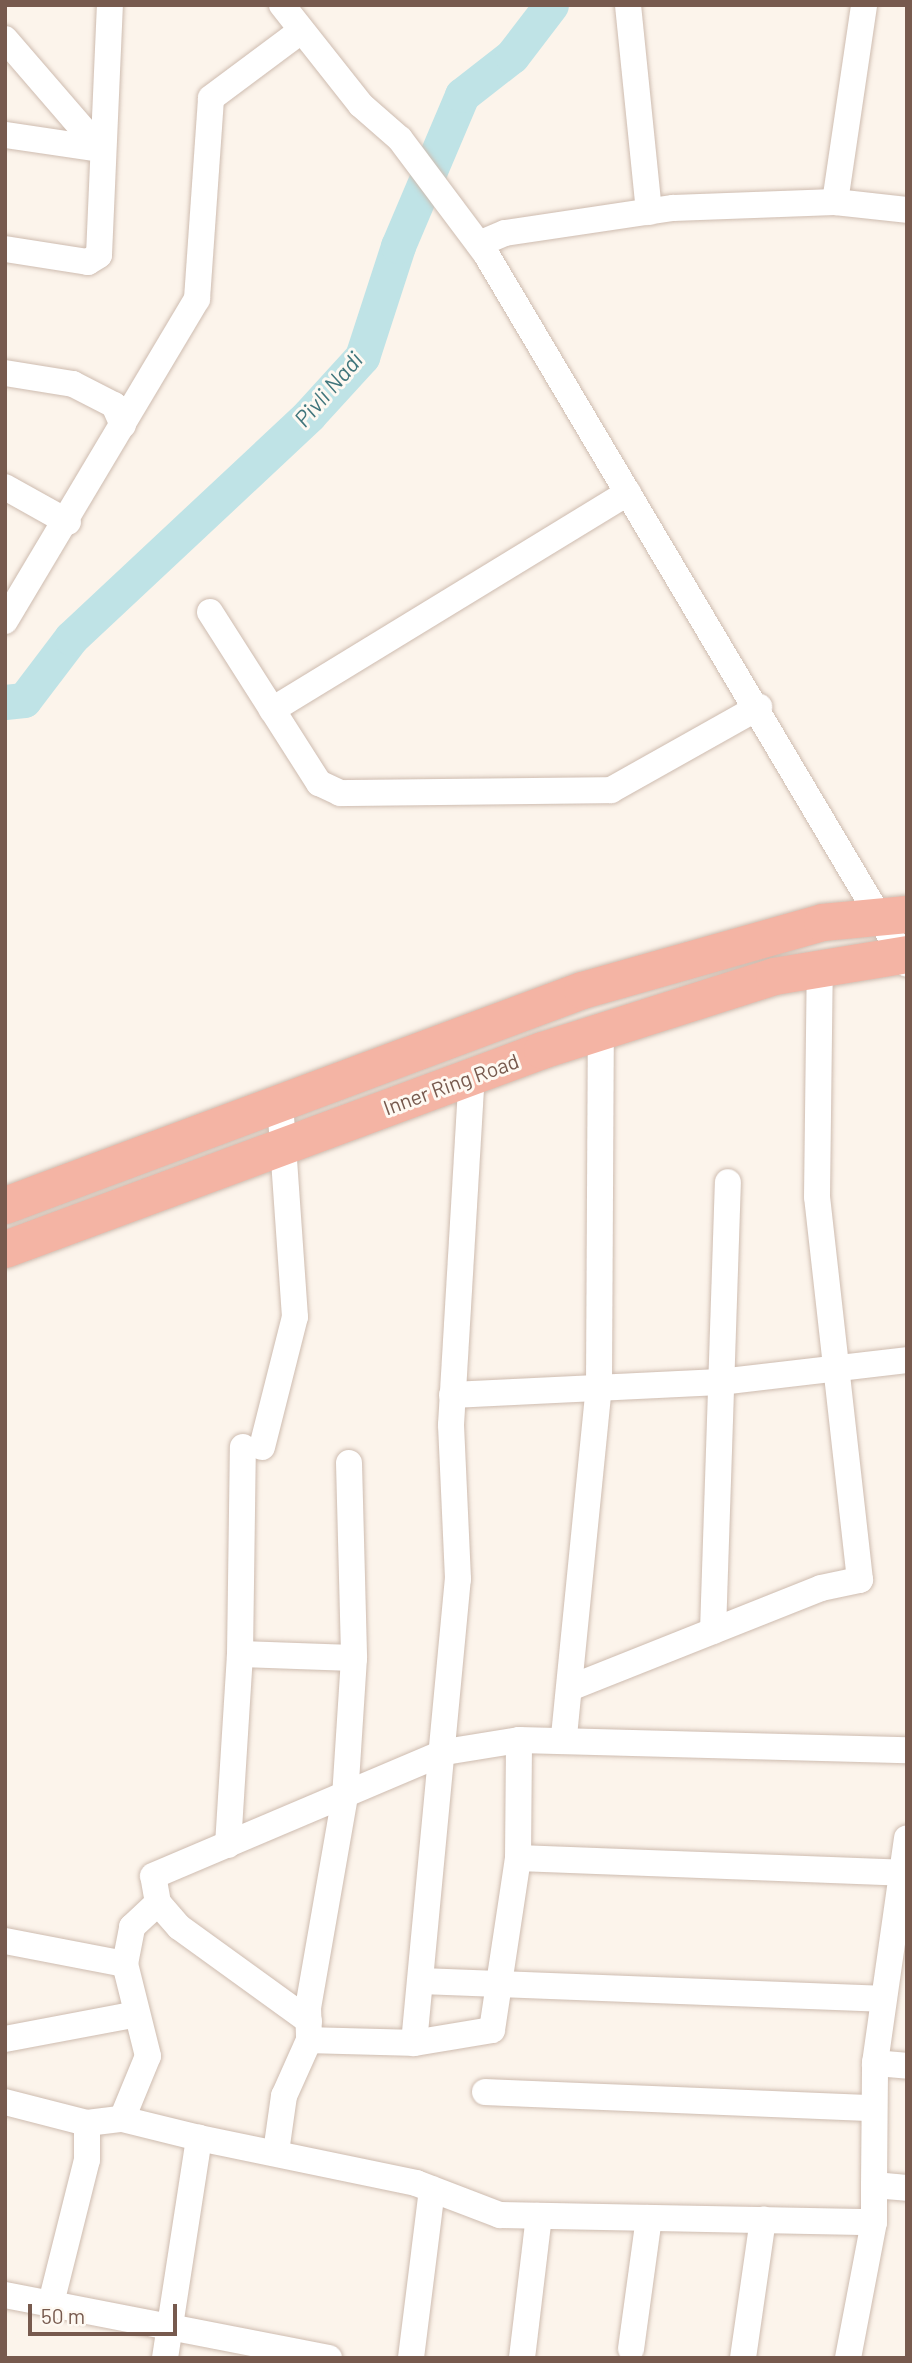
<!DOCTYPE html>
<style>
body{margin:0}
#map{position:relative;width:912px;height:2363px;overflow:hidden;background:#fcf4eb;font-family:Barlow,sans-serif}
div>[style]{position:absolute}
.river>*{height:35px;margin:-17.5px;padding:0 17.5px;transform-origin:17.5px;border-radius:17.5px;background:#bfe3e6}
.roads{filter:drop-shadow(0 0 2px #cebcb0) drop-shadow(0 0 2px #cebcb0)}
.minor>*{height:26px;margin:-13px;padding:0 13px;transform-origin:13px;border-radius:13px;background:#fff}
.highway>*{height:37px;margin:-18.5px;padding:0 18.5px;transform-origin:18.5px;border-radius:18.5px;background:#f4b4a4}
span{translate:-50% -50%;white-space:nowrap;text-align:center;line-height:1.15;-webkit-text-stroke:6px #fef9f2;paint-order:stroke}
.street-label{font-size:21px;color:#775a4e}
.water-label{font-size:23px;color:#41767c;font-style:italic}
.frame{position:absolute;inset:0;border:7px solid #775a4e;pointer-events:none}
.scale{position:absolute;left:28px;top:2304px;width:149px;height:32px;box-sizing:border-box;border:4px solid #775a4e;border-top:0;padding-left:9px;font-size:21px;line-height:24px;white-space:nowrap;color:#775a4e;-webkit-text-stroke:5px #fef9f2;paint-order:stroke}
</style>
<div id="map">
<div class="river">
<i style="left:5px;top:702px;width:19px;rotate:-6deg"></i>
<i style="left:24px;top:700px;width:78px;rotate:-52.8deg"></i>
<i style="left:71px;top:638px;width:326px;rotate:-43.1deg"></i>
<i style="left:309px;top:415px;width:79px;rotate:-47.6deg"></i>
<i style="left:362px;top:357px;width:117px;rotate:-72deg"></i>
<i style="left:398px;top:246px;width:164px;rotate:-67deg"></i>
<i style="left:462px;top:95px;width:63px;rotate:-38deg"></i>
<i style="left:512px;top:56px;width:64px;rotate:-52.6deg"></i>
</div>
<div class="roads">
<div class="minor">
<i style="left:282px;top:5px;width:127px;rotate:51.7deg"></i>
<i style="left:361px;top:105px;width:52px;rotate:41.1deg"></i>
<i style="left:400px;top:139px;width:144px;rotate:53.2deg"></i>
<i style="left:486px;top:254px;width:825px;rotate:59.33deg"></i>
<i style="left:628px;top:5px;width:208px;rotate:84.2deg"></i>
<i style="left:5px;top:39px;width:145px;rotate:49.2deg"></i>
<i style="left:100px;top:149px;width:96px;rotate:-171.6deg"></i>
<i style="left:835px;top:202px;width:199px;rotate:-81.6deg"></i>
<i style="left:479px;top:244px;width:28px;rotate:-23deg"></i>
<i style="left:505px;top:233px;width:170px;rotate:-8.5deg"></i>
<i style="left:673px;top:208px;width:162px;rotate:-2.1deg"></i>
<i style="left:835px;top:202px;width:72px;rotate:6.3deg"></i>
<i style="left:5px;top:249px;width:84px;rotate:8.9deg"></i>
<i style="left:88px;top:262px;width:13px;rotate:-32deg"></i>
<i style="left:99px;top:255px;width:250px;rotate:-87.5deg"></i>
<i style="left:5px;top:373px;width:69px;rotate:9.2deg"></i>
<i style="left:73px;top:384px;width:46px;rotate:27.1deg"></i>
<i style="left:114px;top:405px;width:22px;rotate:66deg"></i>
<i style="left:5px;top:487px;width:72px;rotate:29.1deg"></i>
<i style="left:210px;top:612px;width:203px;rotate:57.5deg"></i>
<i style="left:319px;top:783px;width:23px;rotate:25deg"></i>
<i style="left:340px;top:793px;width:271px;rotate:-0.6deg"></i>
<i style="left:611px;top:790px;width:170px;rotate:-29.3deg"></i>
<i style="left:5px;top:621px;width:375px;rotate:-59.2deg"></i>
<i style="left:197px;top:299px;width:201px;rotate:-86deg"></i>
<i style="left:211px;top:98px;width:112px;rotate:-36.7deg"></i>
<i style="left:272px;top:710px;width:417px;rotate:-31.4deg"></i>
<i style="left:452px;top:1395px;width:268px;rotate:-2.8deg"></i>
<i style="left:720px;top:1382px;width:188px;rotate:-6.7deg"></i>
<i style="left:262px;top:1447px;width:134px;rotate:-75.8deg"></i>
<i style="left:295px;top:1317px;width:215px;rotate:-94deg"></i>
<i style="left:349px;top:1463px;width:195px;rotate:88.5deg"></i>
<i style="left:354px;top:1658px;width:138px;rotate:93.7deg"></i>
<i style="left:345px;top:1796px;width:214px;rotate:99.9deg"></i>
<i style="left:308px;top:2007px;width:33px;rotate:88deg"></i>
<i style="left:309px;top:2040px;width:105px;rotate:1.6deg"></i>
<i style="left:414px;top:2043px;width:466px;rotate:-84.6deg"></i>
<i style="left:458px;top:1579px;width:154px;rotate:-92.6deg"></i>
<i style="left:451px;top:1425px;width:350px;rotate:-86.6deg"></i>
<i style="left:713px;top:1631px;width:449px;rotate:-88.1deg"></i>
<i style="left:240px;top:1654px;width:114px;rotate:2deg"></i>
<i style="left:570px;top:1688px;width:270px;rotate:-21.7deg"></i>
<i style="left:821px;top:1588px;width:40px;rotate:-12deg"></i>
<i style="left:860px;top:1580px;width:385px;rotate:-96.4deg"></i>
<i style="left:817px;top:1197px;width:231px;rotate:-89.3deg"></i>
<i style="left:564px;top:1736px;width:354px;rotate:-84.3deg"></i>
<i style="left:599px;top:1384px;width:353px;rotate:-89.7deg"></i>
<i style="left:228px;top:1845px;width:191px;rotate:-86.4deg"></i>
<i style="left:240px;top:1654px;width:207px;rotate:-89.2deg"></i>
<i style="left:518px;top:1858px;width:385px;rotate:2.2deg"></i>
<i style="left:5px;top:1941px;width:122px;rotate:10.9deg"></i>
<i style="left:421px;top:1981px;width:460px;rotate:2.2deg"></i>
<i style="left:309px;top:2021px;width:160px;rotate:-144.1deg"></i>
<i style="left:179px;top:1927px;width:32px;rotate:-131deg"></i>
<i style="left:158px;top:1903px;width:27px;rotate:-100deg"></i>
<i style="left:153px;top:1876px;width:317px;rotate:-23deg"></i>
<i style="left:445px;top:1752px;width:75px;rotate:-9.2deg"></i>
<i style="left:519px;top:1740px;width:388px;rotate:1.5deg"></i>
<i style="left:5px;top:2039px;width:134px;rotate:-10.7deg"></i>
<i style="left:414px;top:2043px;width:79px;rotate:-9.5deg"></i>
<i style="left:492px;top:2030px;width:174px;rotate:-81.4deg"></i>
<i style="left:518px;top:1858px;width:118px;rotate:-89.5deg"></i>
<i style="left:875px;top:2063px;width:32px;rotate:5deg"></i>
<i style="left:485px;top:2092px;width:388px;rotate:2.4deg"></i>
<i style="left:5px;top:2102px;width:85px;rotate:14.4deg"></i>
<i style="left:122px;top:2119px;width:68px;rotate:-67.6deg"></i>
<i style="left:148px;top:2056px;width:95px;rotate:-104deg"></i>
<i style="left:125px;top:1964px;width:38px;rotate:-79deg"></i>
<i style="left:132px;top:1927px;width:35px;rotate:-43deg"></i>
<i style="left:276px;top:2152px;width:57px;rotate:-81.9deg"></i>
<i style="left:284px;top:2096px;width:61px;rotate:-65.9deg"></i>
<i style="left:874px;top:2185px;width:122px;rotate:-89.5deg"></i>
<i style="left:875px;top:2063px;width:227px;rotate:-81.9deg"></i>
<i style="left:5px;top:2295px;width:330px;rotate:11deg"></i>
<i style="left:51px;top:2303px;width:147px;rotate:-75.9deg"></i>
<i style="left:87px;top:2160px;width:37px;rotate:-90deg"></i>
<i style="left:87px;top:2123px;width:35px;rotate:-7deg"></i>
<i style="left:122px;top:2119px;width:79px;rotate:13.9deg"></i>
<i style="left:631px;top:2349px;width:132px;rotate:-82.2deg"></i>
<i style="left:165px;top:2358px;width:223px;rotate:-81.2deg"></i>
<i style="left:199px;top:2138px;width:222px;rotate:11.7deg"></i>
<i style="left:416px;top:2183px;width:90px;rotate:20.9deg"></i>
<i style="left:500px;top:2215px;width:374px;rotate:1.1deg"></i>
<i style="left:411px;top:2358px;width:170px;rotate:-82.9deg"></i>
<i style="left:522px;top:2358px;width:143px;rotate:-83.2deg"></i>
<i style="left:743px;top:2358px;width:140px;rotate:-81.8deg"></i>
<i style="left:848px;top:2358px;width:138px;rotate:-79.2deg"></i>
<i style="left:874px;top:2222px;width:37px;rotate:-90deg"></i>
<i style="left:874px;top:2185px;width:33px;rotate:5deg"></i>
</div>
<div class="highway">
<i style="left:5px;top:1205px;width:616px;rotate:-20.44deg"></i>
<i style="left:582px;top:990px;width:249px;rotate:-15.8deg"></i>
<i style="left:822px;top:922px;width:85px;rotate:-5.4deg"></i>
<i style="left:5px;top:1249px;width:573px;rotate:-20.33deg"></i>
<i style="left:542px;top:1050px;width:244px;rotate:-17.7deg"></i>
<i style="left:774px;top:976px;width:135px;rotate:-9.4deg"></i>
</div>
</div>
<div class="street-label">
<span style="left:451px;top:1084px;rotate:-20deg">Inner Ring Road</span>
</div>
<div class="water-label">
<span style="left:328px;top:389px;rotate:-49deg">Pivli Nadi</span>
</div>
<div class="frame"></div>
<div class="scale">50 m</div>
</div>
